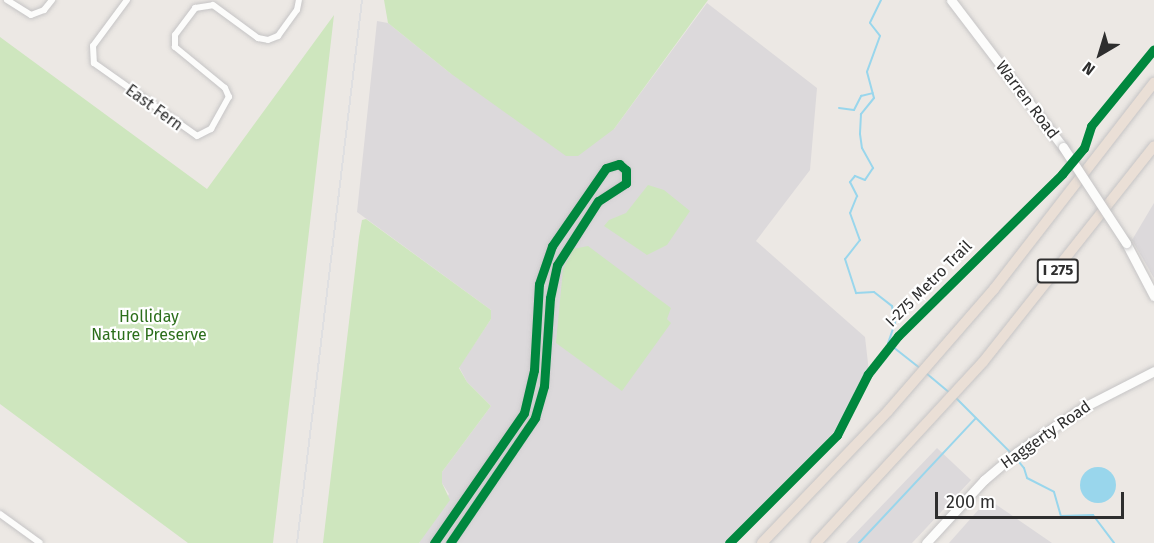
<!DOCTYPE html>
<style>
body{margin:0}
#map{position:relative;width:1154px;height:543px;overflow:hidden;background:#ece8e4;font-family:"Fira Sans",sans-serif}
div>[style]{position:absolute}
.industrial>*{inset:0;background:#dcd9db}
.green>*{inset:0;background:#cee6be}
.water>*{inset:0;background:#99d6ec}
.round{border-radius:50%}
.stream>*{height:2px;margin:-1px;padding:0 1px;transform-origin:1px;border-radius:1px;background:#99d6ec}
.roads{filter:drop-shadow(0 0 2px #c5c4c5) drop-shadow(0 0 2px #c5c4c5)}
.minor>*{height:6px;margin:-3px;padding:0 3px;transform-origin:3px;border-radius:3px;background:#fcfcfb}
.secondary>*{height:9px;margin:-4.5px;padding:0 4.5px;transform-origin:4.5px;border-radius:4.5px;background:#fcfcfb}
.motorway>*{height:10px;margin:-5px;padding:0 5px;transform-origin:5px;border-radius:5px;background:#eadfd6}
.rail>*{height:2px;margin:-1px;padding:0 1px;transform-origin:1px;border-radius:1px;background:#dfdfe1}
.bridges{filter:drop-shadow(0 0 2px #c5c4c5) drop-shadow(0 0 2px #c5c4c5)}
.secondary-bridge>*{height:9px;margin:-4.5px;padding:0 4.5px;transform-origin:4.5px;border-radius:4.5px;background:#fcfcfb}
.cycleway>*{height:9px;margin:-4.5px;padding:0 4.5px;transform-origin:4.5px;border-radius:4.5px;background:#00873e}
span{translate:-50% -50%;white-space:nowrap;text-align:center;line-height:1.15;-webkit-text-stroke:4.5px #fff;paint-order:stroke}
.shield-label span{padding:2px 4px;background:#fff;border:2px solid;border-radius:4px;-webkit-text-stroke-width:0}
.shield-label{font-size:15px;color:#2e2e2e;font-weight:700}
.street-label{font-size:16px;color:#2e2e2e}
.park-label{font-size:16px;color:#2c6e1b}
.north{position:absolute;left:1070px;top:24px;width:60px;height:60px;-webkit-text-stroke:4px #fff;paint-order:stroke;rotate:218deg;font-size:16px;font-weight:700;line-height:24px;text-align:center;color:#2e2e2e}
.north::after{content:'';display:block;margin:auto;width:21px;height:27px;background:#2e2e2e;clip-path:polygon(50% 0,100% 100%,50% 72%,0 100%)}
.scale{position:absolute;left:935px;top:492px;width:189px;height:27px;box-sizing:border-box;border:3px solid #2e2e2e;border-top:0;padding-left:8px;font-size:18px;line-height:21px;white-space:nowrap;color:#2e2e2e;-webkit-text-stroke:4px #fff;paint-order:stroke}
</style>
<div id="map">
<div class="industrial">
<i style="clip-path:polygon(707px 3px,817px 88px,810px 170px,756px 241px,865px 337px,869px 372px,837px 435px,726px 543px,419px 543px,449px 494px,442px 483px,442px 472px,491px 406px,467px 382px,459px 367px,491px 319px,491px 310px,357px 212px,377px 21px,388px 23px,450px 73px,614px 129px)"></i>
<i style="clip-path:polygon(1154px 203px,1154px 278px,1132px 240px)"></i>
<i style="clip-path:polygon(937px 448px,971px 480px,912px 543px,846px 543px)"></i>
<i style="clip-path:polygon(988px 499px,1052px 543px,949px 543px)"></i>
</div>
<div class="green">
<i style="clip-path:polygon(384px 0,708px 0,614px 129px,578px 156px,566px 156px,450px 73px,388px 23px)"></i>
<i style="clip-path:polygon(334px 15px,273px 543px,188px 543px,0 404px,0 37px,207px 189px)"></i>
<i style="clip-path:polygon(648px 185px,664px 190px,690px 211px,667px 245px,647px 255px,604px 226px,609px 220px,626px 213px)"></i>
<i style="clip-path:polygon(366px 219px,491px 310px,491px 319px,459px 368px,467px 382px,491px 406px,442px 472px,442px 483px,450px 500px,419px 543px,323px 543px,359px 237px,362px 220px)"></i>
<i style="clip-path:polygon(588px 246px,671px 308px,667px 319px,671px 323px,622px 391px,556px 343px,563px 269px,573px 249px)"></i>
</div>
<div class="water">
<i class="round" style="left:1080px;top:467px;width:36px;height:36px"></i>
</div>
<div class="stream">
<i style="left:881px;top:0;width:25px;rotate:116deg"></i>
<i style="left:870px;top:23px;width:16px;rotate:52deg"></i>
<i style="left:880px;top:36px;width:38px;rotate:110deg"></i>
<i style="left:867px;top:72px;width:27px;rotate:75deg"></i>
<i style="left:874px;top:98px;width:21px;rotate:129deg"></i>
<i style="left:861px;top:114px;width:20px;rotate:93deg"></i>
<i style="left:860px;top:134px;width:14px;rotate:82deg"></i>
<i style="left:862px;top:148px;width:23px;rotate:61deg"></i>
<i style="left:873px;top:168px;width:14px;rotate:124deg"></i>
<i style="left:865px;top:180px;width:11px;rotate:-158deg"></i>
<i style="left:855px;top:176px;width:8px;rotate:130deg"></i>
<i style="left:850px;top:182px;width:16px;rotate:63deg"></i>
<i style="left:857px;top:196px;width:18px;rotate:112deg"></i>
<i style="left:850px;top:213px;width:29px;rotate:70deg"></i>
<i style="left:860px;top:240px;width:24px;rotate:128deg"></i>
<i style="left:845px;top:259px;width:36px;rotate:72deg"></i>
<i style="left:856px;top:293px;width:18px;rotate:-3deg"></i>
<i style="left:874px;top:292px;width:23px;rotate:38deg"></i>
<i style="left:892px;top:306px;width:17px;rotate:80deg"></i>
<i style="left:895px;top:323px;width:21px;rotate:109deg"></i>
<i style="left:888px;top:343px;width:42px;rotate:38.2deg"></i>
<i style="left:839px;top:108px;width:15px;rotate:8deg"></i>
<i style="left:854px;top:110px;width:16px;rotate:-63deg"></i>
<i style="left:861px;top:96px;width:12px;rotate:-14deg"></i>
<i style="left:926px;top:373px;width:30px;rotate:40deg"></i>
<i style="left:956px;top:398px;width:78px;rotate:45deg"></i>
<i style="left:1015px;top:457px;width:14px;rotate:51deg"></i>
<i style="left:1024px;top:468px;width:10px;rotate:73deg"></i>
<i style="left:1027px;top:478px;width:30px;rotate:27deg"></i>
<i style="left:1054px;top:492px;width:25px;rotate:74deg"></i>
<i style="left:1061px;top:516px;width:32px;rotate:-2deg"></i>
<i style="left:1093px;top:515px;width:35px;rotate:53deg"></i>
<i style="left:859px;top:543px;width:171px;rotate:-46.9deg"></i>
</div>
<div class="roads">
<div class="minor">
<i style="left:7px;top:0;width:28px;rotate:32deg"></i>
<i style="left:31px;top:15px;width:14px;rotate:-21deg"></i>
<i style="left:44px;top:10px;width:13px;rotate:-51deg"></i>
<i style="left:127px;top:0;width:57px;rotate:126.5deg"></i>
<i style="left:93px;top:46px;width:17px;rotate:87deg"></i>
<i style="left:94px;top:63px;width:126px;rotate:35.3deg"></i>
<i style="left:197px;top:136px;width:16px;rotate:-27deg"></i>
<i style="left:211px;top:129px;width:37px;rotate:-61deg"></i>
<i style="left:229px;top:97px;width:10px;rotate:-114deg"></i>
<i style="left:225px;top:88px;width:65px;rotate:-140.6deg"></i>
<i style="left:175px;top:47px;width:12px;rotate:-90deg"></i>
<i style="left:175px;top:35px;width:34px;rotate:-53deg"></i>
<i style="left:195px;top:8px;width:18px;rotate:-9deg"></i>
<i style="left:213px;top:5px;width:56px;rotate:36.3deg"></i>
<i style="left:258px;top:38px;width:10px;rotate:11deg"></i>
<i style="left:268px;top:40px;width:11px;rotate:-22deg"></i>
<i style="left:278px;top:36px;width:32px;rotate:-54deg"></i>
<i style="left:297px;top:10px;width:10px;rotate:-79deg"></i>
<i style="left:0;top:514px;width:49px;rotate:35.9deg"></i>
<i style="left:434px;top:543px;width:158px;rotate:-55.3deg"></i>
<i style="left:524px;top:413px;width:44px;rotate:-76.9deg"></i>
<i style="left:534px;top:370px;width:86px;rotate:-86.7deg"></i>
<i style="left:539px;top:284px;width:40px;rotate:-71.1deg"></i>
<i style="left:552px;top:246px;width:95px;rotate:-55.3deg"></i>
<i style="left:606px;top:168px;width:14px;rotate:-17deg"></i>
<i style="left:619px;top:164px;width:9px;rotate:41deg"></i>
<i style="left:626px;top:170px;width:13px;rotate:90deg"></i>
<i style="left:626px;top:183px;width:33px;rotate:147deg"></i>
<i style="left:598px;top:201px;width:76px;rotate:122.6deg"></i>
<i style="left:557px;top:265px;width:34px;rotate:102deg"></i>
<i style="left:550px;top:298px;width:88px;rotate:93.9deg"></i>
<i style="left:544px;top:386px;width:33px;rotate:106deg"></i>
<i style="left:535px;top:418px;width:151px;rotate:124.2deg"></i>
</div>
<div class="secondary">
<i style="left:951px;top:0;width:185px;rotate:52.7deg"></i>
<i style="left:1126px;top:243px;width:60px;rotate:62.2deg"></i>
<i style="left:926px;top:543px;width:86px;rotate:-47.4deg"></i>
<i style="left:984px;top:480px;width:43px;rotate:-40.3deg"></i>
<i style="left:1017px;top:452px;width:81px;rotate:-33.9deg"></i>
<i style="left:1084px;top:407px;width:79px;rotate:-27.2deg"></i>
</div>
<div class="motorway">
<i style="left:762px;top:543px;width:182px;rotate:-46.3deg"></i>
<i style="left:888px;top:411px;width:162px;rotate:-49deg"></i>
<i style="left:994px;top:289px;width:261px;rotate:-52.2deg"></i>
<i style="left:816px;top:543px;width:246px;rotate:-47.3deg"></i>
<i style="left:983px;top:362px;width:275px;rotate:-51.6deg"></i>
</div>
</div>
<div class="rail">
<i style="left:297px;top:543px;width:547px;rotate:-83.17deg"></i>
</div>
<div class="bridges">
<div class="secondary-bridge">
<i style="left:1063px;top:147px;width:115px;rotate:56.7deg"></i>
</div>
</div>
<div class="cycleway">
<i style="left:434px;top:543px;width:158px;rotate:-55.3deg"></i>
<i style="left:524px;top:413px;width:44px;rotate:-76.9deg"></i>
<i style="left:534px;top:370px;width:86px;rotate:-86.7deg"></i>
<i style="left:539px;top:284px;width:40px;rotate:-71.1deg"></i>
<i style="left:552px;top:246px;width:95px;rotate:-55.3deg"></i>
<i style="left:606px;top:168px;width:14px;rotate:-17deg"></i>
<i style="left:619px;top:164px;width:9px;rotate:41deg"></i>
<i style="left:626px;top:170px;width:13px;rotate:90deg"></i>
<i style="left:626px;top:183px;width:33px;rotate:147deg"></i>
<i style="left:598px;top:201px;width:76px;rotate:122.6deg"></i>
<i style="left:557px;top:265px;width:34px;rotate:102deg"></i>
<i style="left:550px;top:298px;width:88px;rotate:93.9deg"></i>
<i style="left:544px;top:386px;width:33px;rotate:106deg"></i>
<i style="left:535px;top:418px;width:151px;rotate:124.2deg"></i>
<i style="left:729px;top:543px;width:153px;rotate:-45deg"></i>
<i style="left:837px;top:435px;width:68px;rotate:-63.1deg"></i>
<i style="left:868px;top:374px;width:48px;rotate:-51.7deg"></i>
<i style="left:898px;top:336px;width:231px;rotate:-44.6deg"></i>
<i style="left:1062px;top:174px;width:34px;rotate:-50deg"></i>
<i style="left:1084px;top:148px;width:23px;rotate:-72deg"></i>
<i style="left:1091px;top:126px;width:99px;rotate:-50.7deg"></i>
</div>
<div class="shield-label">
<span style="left:1058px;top:271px">I 275</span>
</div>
<div class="street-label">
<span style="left:1027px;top:100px;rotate:53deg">Warren Road</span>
<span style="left:154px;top:108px;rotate:36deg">East Fern</span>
<span style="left:929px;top:284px;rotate:-45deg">I-275 Metro Trail</span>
<span style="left:1046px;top:435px;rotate:-35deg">Haggerty Road</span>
</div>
<div class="park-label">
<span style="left:149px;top:326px">Holliday<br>Nature Preserve</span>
</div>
<div class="north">N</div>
<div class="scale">200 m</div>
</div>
